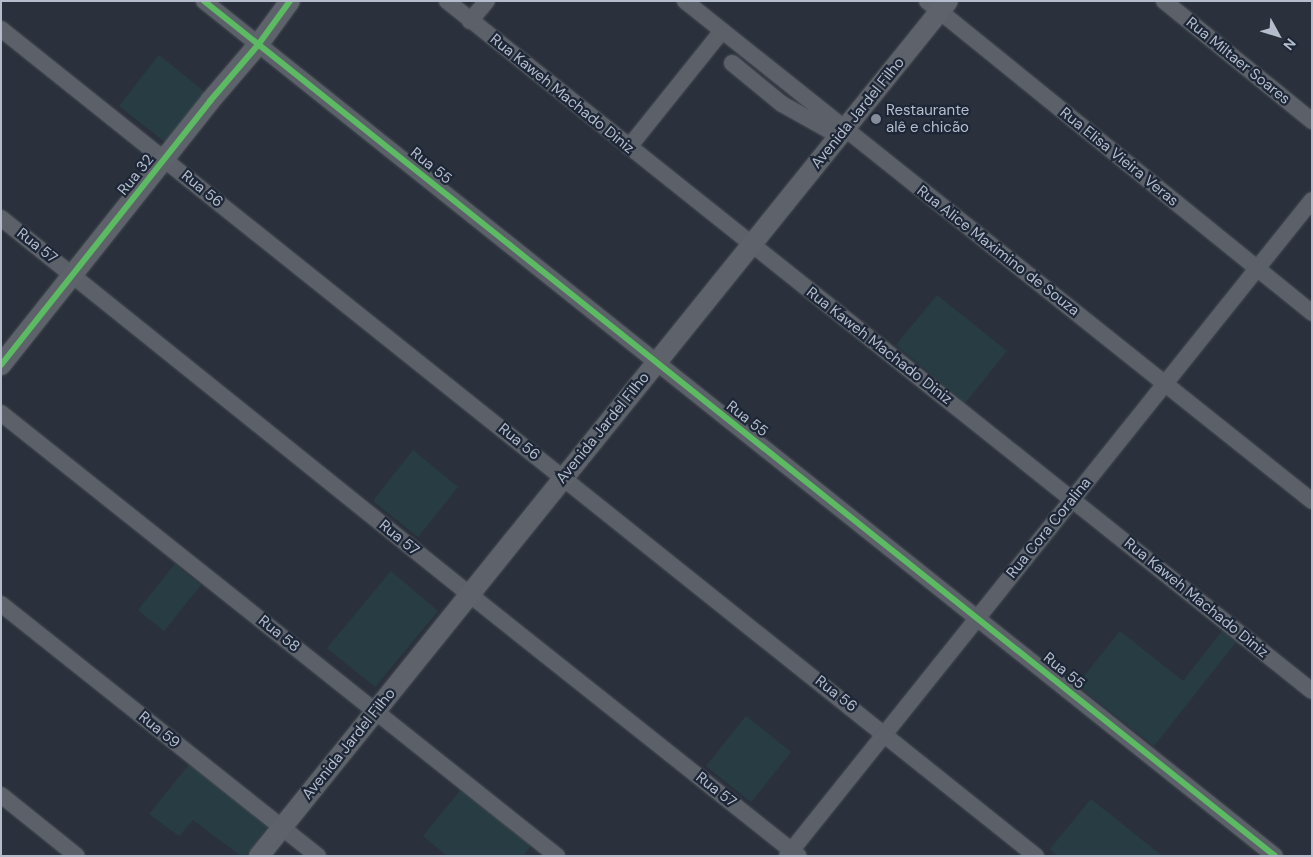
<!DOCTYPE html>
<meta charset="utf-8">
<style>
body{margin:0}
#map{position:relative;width:1313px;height:857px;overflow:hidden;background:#2b313c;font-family:"DM Sans",sans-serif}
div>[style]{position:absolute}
.green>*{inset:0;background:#273d43}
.roads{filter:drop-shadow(0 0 1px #474c54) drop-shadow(0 0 1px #474c54)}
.minor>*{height:16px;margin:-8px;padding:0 8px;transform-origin:8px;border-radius:8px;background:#5b6069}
.major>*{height:20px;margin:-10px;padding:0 10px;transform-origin:10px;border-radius:10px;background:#5e626a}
.cycleway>*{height:6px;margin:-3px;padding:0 3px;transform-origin:3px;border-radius:3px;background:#5cba63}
.dots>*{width:14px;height:14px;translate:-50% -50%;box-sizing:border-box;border:2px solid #1d2737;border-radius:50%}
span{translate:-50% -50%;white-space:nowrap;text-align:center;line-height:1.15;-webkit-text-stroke:4.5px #1d2737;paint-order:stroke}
.street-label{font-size:15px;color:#b5bdcc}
.poi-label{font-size:15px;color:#b5bdcc}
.left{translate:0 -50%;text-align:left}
.frame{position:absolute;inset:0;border:2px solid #b5bdcc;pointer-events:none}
.north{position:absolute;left:1253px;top:10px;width:50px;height:50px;-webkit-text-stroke:4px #1d2737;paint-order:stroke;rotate:129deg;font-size:14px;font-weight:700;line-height:20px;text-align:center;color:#b5bdcc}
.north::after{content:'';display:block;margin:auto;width:18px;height:22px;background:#b5bdcc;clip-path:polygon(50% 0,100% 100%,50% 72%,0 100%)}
</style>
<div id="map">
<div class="green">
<i style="clip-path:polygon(159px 55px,205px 92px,165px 142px,119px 106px)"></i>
<i style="clip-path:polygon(937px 295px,1007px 351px,965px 403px,896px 345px)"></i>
<i style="clip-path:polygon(413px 450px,458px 487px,418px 537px,373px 501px)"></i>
<i style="clip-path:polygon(175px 564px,201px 585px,164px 631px,138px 610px)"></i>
<i style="clip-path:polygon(391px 571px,438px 611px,375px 687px,327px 648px)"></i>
<i style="clip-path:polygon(1120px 631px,1183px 681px,1222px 631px,1236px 642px,1154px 746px,1077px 685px)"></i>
<i style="clip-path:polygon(746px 716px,791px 752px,751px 802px,706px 766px)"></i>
<i style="clip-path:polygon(191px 762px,269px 825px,246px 856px,241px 856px,193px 820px,179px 836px,149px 814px)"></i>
<i style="clip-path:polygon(464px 786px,534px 842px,523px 856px,447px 856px,423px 836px)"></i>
<i style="clip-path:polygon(1091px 799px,1161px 855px,1058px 856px,1050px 849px)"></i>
</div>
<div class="roads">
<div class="minor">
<i style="left:204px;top:1px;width:1370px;rotate:38.6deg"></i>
<i style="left:447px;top:1px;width:1106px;rotate:38.58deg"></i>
<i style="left:685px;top:1px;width:802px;rotate:38.57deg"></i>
<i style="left:927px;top:1px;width:496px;rotate:39deg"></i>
<i style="left:1164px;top:1px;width:191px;rotate:39deg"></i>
<i style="left:470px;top:21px;width:26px;rotate:-50deg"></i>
<i style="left:1px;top:29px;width:1325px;rotate:38.63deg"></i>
<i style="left:732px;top:63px;width:65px;rotate:39.4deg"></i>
<i style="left:782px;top:104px;width:65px;rotate:29.3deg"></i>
<i style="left:629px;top:147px;width:149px;rotate:-51.3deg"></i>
<i style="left:1px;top:218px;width:600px;rotate:38.78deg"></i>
<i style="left:469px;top:594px;width:421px;rotate:38.5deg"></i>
<i style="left:1px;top:413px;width:711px;rotate:38.55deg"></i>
<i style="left:1px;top:604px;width:405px;rotate:38.5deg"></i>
<i style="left:1px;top:795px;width:97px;rotate:38.8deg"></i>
<i style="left:787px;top:856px;width:840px;rotate:-51.33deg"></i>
</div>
<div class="major">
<i style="left:1px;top:365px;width:337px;rotate:-51.6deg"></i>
<i style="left:210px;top:101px;width:74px;rotate:-49.4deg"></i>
<i style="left:258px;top:45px;width:54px;rotate:-54deg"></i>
<i style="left:259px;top:856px;width:1098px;rotate:-51.14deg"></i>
</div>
</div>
<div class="cycleway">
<i style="left:204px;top:1px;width:1370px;rotate:38.6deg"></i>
<i style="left:1px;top:365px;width:337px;rotate:-51.6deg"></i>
<i style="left:210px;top:101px;width:74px;rotate:-49.4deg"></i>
<i style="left:258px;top:45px;width:54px;rotate:-54deg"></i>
</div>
<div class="dots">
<i style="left:876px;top:119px;background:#858c9a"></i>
</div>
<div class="street-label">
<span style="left:1238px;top:61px;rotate:39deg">Rua Miltaer Soares</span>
<span style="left:562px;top:94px;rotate:39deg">Rua Kaweh Machado Diniz</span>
<span style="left:858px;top:113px;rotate:-51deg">Avenida Jardel Filho</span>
<span style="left:1119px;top:157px;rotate:39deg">Rua Elisa Vieira Veras</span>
<span style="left:431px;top:166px;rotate:39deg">Rua 55</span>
<span style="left:136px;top:175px;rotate:-51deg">Rua 32</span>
<span style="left:202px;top:189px;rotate:39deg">Rua 56</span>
<span style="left:37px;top:246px;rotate:38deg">Rua 57</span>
<span style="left:998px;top:251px;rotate:38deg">Rua Alice Maximino de Souza</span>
<span style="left:879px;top:346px;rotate:38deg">Rua Kaweh Machado Diniz</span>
<span style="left:747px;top:419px;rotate:38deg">Rua 55</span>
<span style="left:603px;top:428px;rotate:-51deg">Avenida Jardel Filho</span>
<span style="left:519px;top:442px;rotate:39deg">Rua 56</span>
<span style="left:1049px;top:528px;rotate:-51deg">Rua Cora Coralina</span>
<span style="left:399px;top:538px;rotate:39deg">Rua 57</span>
<span style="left:1196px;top:598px;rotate:39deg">Rua Kaweh Machado Diniz</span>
<span style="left:279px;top:634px;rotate:39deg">Rua 58</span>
<span style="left:1064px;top:671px;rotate:39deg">Rua 55</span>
<span style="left:836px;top:694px;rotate:38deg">Rua 56</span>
<span style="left:159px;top:730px;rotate:39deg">Rua 59</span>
<span style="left:349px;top:744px;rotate:-51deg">Avenida Jardel Filho</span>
<span style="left:716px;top:790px;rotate:38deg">Rua 57</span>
</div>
<div class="poi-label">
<span class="left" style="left:886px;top:119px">Restaurante<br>alê e chicão</span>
</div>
<div class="frame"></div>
<div class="north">N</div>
</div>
